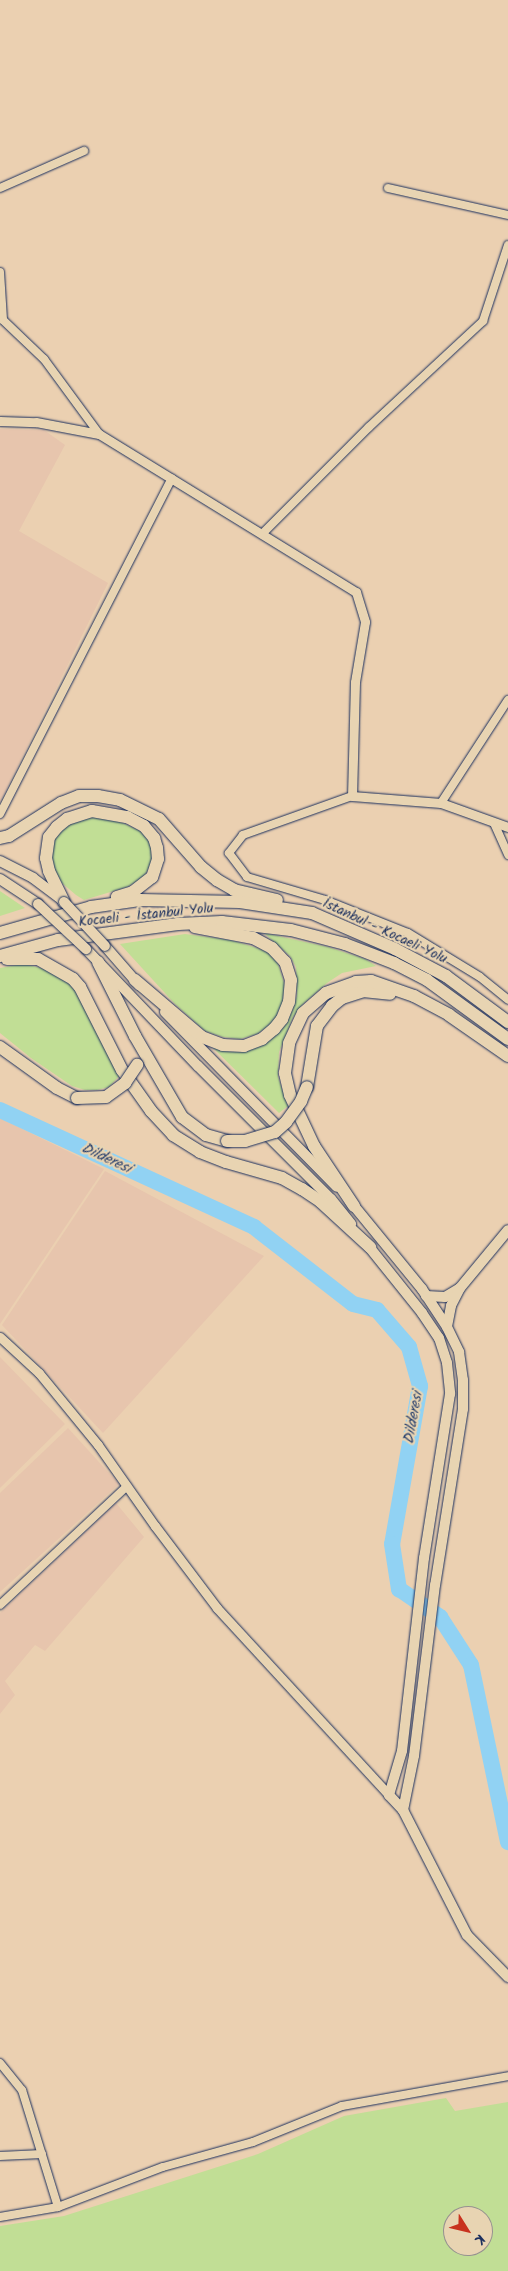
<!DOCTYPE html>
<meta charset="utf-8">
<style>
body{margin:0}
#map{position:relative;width:508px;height:2271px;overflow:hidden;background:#ebd0b1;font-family:Kalam,sans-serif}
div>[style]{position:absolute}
.built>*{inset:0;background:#e7c5ad}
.green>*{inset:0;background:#c1de95}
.river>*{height:16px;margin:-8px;padding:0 8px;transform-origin:8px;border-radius:8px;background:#91d2f3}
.roads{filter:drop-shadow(0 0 1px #1b2f5e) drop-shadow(0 0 1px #1b2f5e)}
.minor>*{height:8px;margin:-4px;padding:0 4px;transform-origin:4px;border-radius:4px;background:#e8d4b2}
.tertiary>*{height:9px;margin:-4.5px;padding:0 4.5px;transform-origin:4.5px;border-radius:4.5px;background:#e8d4b2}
.secondary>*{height:10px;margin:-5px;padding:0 5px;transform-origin:5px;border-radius:5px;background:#e8d4b2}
.trunk>*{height:12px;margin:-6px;padding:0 6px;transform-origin:6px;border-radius:6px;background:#e8d4b2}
.bridges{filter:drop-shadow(0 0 1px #1b2f5e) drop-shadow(0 0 1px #1b2f5e)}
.secondary-bridge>*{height:10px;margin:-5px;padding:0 5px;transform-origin:5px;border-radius:5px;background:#e8d4b2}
.trunk-bridge>*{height:12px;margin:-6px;padding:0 6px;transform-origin:6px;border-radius:6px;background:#e8d4b2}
span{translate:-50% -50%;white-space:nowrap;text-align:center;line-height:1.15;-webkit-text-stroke:4.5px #e8d4b2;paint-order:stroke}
.street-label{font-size:14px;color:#1b2f5e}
.water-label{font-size:15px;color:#273f6d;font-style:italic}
.north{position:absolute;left:443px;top:2206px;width:50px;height:50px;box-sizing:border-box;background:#e8d4b2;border:1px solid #969290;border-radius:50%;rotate:126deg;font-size:14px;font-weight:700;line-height:20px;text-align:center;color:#1b2f5e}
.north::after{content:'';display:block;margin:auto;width:18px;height:22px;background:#c8321e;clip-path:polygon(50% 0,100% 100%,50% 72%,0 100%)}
</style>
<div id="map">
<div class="built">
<i style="clip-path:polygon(0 429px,44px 430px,65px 445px,19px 531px,108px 583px,0 802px)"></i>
<i style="clip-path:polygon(0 1118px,104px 1169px,0 1324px)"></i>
<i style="clip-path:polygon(105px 1171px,264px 1256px,103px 1433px,2px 1325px)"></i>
<i style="clip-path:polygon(0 1357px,65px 1424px,0 1488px)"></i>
<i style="clip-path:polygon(68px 1428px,119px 1484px,0 1592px,0 1493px)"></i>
<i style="clip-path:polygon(116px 1503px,144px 1537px,45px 1651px,35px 1645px,5px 1681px,15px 1695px,0 1714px,0 1613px)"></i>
</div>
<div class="green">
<i style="clip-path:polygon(91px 817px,109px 817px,143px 832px,150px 841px,153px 861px,143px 878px,127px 887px,84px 900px,76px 895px,62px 883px,53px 868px,51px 856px,52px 842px,63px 827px)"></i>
<i style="clip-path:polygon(0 891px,25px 908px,0 916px)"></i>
<i style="clip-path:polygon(264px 933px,328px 947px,365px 959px,376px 966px,342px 973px,327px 983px,303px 1004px,293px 1017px,279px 1052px,278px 1077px,288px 1106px,279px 1113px,212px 1047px,240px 1050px,292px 1011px,297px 996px,296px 967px,290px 956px)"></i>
<i style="clip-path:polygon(185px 934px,230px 940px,254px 947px,268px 952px,277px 961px,285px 986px,282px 1007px,273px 1023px,257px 1034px,240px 1039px,223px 1037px,205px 1031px,175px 1004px,120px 944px)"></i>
<i style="clip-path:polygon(23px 964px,50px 970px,65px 979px,74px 989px,120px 1075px,109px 1087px,97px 1090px,85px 1090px,72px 1086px,31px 1058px,0 1033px,0 968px)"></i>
<i style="clip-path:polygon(evenodd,446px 2098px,455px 2111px,508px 2102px,508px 2271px,0 2271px,0 2226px,64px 2216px,258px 2154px,344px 2116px,446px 2098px,453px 2216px,483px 2216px,483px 2246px,453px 2246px,453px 2216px)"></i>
</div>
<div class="river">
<i style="left:0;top:1110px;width:280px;rotate:24.7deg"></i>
<i style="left:254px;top:1227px;width:125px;rotate:37.9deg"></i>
<i style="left:353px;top:1304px;width:25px;rotate:14deg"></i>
<i style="left:377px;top:1310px;width:49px;rotate:49.1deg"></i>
<i style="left:409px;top:1347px;width:41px;rotate:74.2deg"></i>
<i style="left:420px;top:1386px;width:160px;rotate:100deg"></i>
<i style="left:392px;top:1544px;width:46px;rotate:81.2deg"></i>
<i style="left:399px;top:1589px;width:50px;rotate:34.3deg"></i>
<i style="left:440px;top:1617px;width:57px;rotate:57.1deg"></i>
<i style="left:471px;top:1665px;width:181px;rotate:78.2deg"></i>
</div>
<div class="roads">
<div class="minor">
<i style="left:0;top:188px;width:92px;rotate:-23.8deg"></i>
<i style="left:388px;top:188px;width:123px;rotate:12.7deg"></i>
<i style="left:0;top:272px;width:48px;rotate:86.4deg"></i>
<i style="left:3px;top:320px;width:57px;rotate:43.6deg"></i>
<i style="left:44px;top:359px;width:93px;rotate:53.7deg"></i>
<i style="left:262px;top:534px;width:151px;rotate:-45deg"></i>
<i style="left:369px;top:427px;width:156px;rotate:-42.9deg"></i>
<i style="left:483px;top:321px;width:80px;rotate:-71.8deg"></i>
<i style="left:352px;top:796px;width:116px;rotate:160.3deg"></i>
<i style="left:243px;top:835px;width:23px;rotate:128deg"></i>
<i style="left:229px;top:853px;width:30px;rotate:53deg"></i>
<i style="left:247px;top:877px;width:81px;rotate:16.4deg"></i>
<i style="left:325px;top:900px;width:89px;rotate:21.7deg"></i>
<i style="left:408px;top:933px;width:84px;rotate:31.4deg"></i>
<i style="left:480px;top:977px;width:36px;rotate:39deg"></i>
<i style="left:441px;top:803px;width:123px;rotate:-57deg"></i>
<i style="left:0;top:814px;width:377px;rotate:-62.9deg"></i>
<i style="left:494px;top:823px;width:35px;rotate:66deg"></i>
<i style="left:0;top:1605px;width:174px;rotate:-43.1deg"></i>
<i style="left:0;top:2063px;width:35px;rotate:51deg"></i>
<i style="left:22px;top:2090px;width:122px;rotate:72.9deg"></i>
<i style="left:0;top:2156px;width:42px;rotate:-2.7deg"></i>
<i style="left:0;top:2217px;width:59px;rotate:-9.8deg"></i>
<i style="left:58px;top:2207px;width:112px;rotate:-20.9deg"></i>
<i style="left:163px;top:2167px;width:93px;rotate:-15.5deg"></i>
<i style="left:253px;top:2142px;width:96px;rotate:-22deg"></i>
<i style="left:342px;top:2106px;width:169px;rotate:-10.2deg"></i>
</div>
<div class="tertiary">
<i style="left:0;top:421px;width:36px;rotate:2deg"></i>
<i style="left:36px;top:422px;width:64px;rotate:10.8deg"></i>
<i style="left:99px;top:434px;width:302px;rotate:31.6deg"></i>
<i style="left:356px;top:592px;width:31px;rotate:73deg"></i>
<i style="left:365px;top:622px;width:61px;rotate:99.5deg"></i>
<i style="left:355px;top:682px;width:114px;rotate:91.5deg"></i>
<i style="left:352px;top:796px;width:89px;rotate:4.5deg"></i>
<i style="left:441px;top:803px;width:71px;rotate:19.7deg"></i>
<i style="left:0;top:1337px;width:53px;rotate:42.7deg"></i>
<i style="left:39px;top:1373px;width:93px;rotate:50.7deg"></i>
<i style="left:98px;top:1445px;width:99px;rotate:54.9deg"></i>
<i style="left:155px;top:1526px;width:103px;rotate:52.9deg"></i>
<i style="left:217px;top:1608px;width:254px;rotate:47.4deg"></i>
</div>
<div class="secondary">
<i style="left:0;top:861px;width:37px;rotate:27deg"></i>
<i style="left:33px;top:878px;width:38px;rotate:37deg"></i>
<i style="left:0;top:879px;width:45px;rotate:33.3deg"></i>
<i style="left:105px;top:946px;width:52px;rotate:48.9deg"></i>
<i style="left:86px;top:949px;width:162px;rotate:46.3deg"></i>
<i style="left:198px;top:1066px;width:188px;rotate:45deg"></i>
<i style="left:331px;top:1199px;width:32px;rotate:51deg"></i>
<i style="left:165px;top:1012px;width:245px;rotate:45.5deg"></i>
<i style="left:350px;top:1201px;width:114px;rotate:50.7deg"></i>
<i style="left:422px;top:1289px;width:45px;rotate:56.7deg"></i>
<i style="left:447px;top:1327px;width:28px;rotate:64deg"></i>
<i style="left:459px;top:1352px;width:28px;rotate:82deg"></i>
<i style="left:463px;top:1380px;width:29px;rotate:90deg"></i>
<i style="left:463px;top:1409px;width:178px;rotate:99deg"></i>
<i style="left:435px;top:1585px;width:172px;rotate:97deg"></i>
<i style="left:414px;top:1756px;width:55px;rotate:101.5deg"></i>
<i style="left:366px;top:1243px;width:90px;rotate:51.3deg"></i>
<i style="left:422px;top:1313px;width:30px;rotate:56deg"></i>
<i style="left:439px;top:1338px;width:26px;rotate:72deg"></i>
<i style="left:447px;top:1363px;width:31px;rotate:84deg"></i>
<i style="left:450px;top:1394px;width:166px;rotate:99deg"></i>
<i style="left:424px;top:1558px;width:194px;rotate:96.5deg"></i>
<i style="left:402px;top:1751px;width:46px;rotate:106.5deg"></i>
<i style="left:389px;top:1795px;width:21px;rotate:47deg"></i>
<i style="left:403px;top:1810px;width:140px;rotate:62.9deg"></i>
<i style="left:467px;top:1935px;width:59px;rotate:45.7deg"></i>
<i style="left:460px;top:1288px;width:75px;rotate:-50.4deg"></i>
<i style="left:426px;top:1296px;width:19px;rotate:3deg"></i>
<i style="left:445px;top:1297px;width:17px;rotate:-31deg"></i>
<i style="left:460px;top:1288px;width:20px;rotate:117deg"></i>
<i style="left:451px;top:1306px;width:21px;rotate:101deg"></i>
</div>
<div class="trunk">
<i style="left:0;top:838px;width:9px;rotate:-13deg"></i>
<i style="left:9px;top:836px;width:62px;rotate:-32.4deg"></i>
<i style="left:61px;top:803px;width:19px;rotate:-21deg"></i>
<i style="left:79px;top:796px;width:19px"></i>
<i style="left:98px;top:796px;width:22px;rotate:10deg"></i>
<i style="left:120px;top:800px;width:43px;rotate:26deg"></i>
<i style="left:159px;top:819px;width:64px;rotate:48.8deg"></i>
<i style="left:201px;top:867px;width:21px;rotate:39deg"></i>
<i style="left:217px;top:880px;width:20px;rotate:30deg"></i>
<i style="left:234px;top:890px;width:44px;rotate:13.1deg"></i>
<i style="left:64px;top:902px;width:34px;rotate:-116deg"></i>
<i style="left:49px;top:871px;width:13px;rotate:-103deg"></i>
<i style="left:46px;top:858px;width:21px;rotate:-82deg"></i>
<i style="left:49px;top:837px;width:13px;rotate:-51deg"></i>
<i style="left:57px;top:827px;width:13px;rotate:-39deg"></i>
<i style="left:67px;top:819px;width:26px;rotate:-18deg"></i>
<i style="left:92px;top:811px;width:36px;rotate:10deg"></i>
<i style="left:127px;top:817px;width:19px;rotate:28deg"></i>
<i style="left:144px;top:826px;width:16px;rotate:50deg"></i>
<i style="left:154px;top:838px;width:10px;rotate:73deg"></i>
<i style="left:157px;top:848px;width:11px;rotate:85deg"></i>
<i style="left:158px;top:859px;width:19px;rotate:108deg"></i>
<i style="left:152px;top:877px;width:24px;rotate:142deg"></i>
<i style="left:133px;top:892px;width:17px;rotate:163deg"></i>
<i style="left:0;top:933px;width:95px;rotate:-15.9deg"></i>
<i style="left:91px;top:907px;width:49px;rotate:-8.1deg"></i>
<i style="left:140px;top:900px;width:100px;rotate:1.1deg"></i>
<i style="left:240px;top:902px;width:73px;rotate:8.7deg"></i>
<i style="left:312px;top:913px;width:90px;rotate:23.4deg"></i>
<i style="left:395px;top:949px;width:58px;rotate:27.9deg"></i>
<i style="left:446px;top:976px;width:77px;rotate:36.6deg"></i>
<i style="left:0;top:956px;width:60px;rotate:-15.4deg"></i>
<i style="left:58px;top:940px;width:121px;rotate:-7.6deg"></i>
<i style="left:178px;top:924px;width:44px;rotate:-2.6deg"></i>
<i style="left:222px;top:922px;width:69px;rotate:6.6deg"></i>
<i style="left:291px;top:930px;width:56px;rotate:14.5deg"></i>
<i style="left:345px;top:944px;width:53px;rotate:21.2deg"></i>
<i style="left:394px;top:963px;width:37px;rotate:27deg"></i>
<i style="left:427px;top:980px;width:100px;rotate:36.1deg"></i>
<i style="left:7px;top:959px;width:31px"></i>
<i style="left:38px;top:959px;width:40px;rotate:29.7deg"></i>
<i style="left:73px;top:979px;width:11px;rotate:49deg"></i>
<i style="left:80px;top:987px;width:93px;rotate:63.2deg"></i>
<i style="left:122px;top:1070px;width:50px;rotate:54.7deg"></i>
<i style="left:151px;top:1111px;width:33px;rotate:47deg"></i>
<i style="left:173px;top:1135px;width:32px;rotate:32deg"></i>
<i style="left:200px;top:1152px;width:28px;rotate:21deg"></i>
<i style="left:226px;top:1162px;width:58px;rotate:15.9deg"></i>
<i style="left:282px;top:1178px;width:23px;rotate:29deg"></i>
<i style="left:302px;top:1189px;width:23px;rotate:34deg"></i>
<i style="left:321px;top:1202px;width:67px;rotate:42.6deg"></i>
<i style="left:98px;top:962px;width:83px;rotate:63.4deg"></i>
<i style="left:135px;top:1036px;width:94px;rotate:59.9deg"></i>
<i style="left:182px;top:1117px;width:30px;rotate:37deg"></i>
<i style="left:206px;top:1135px;width:22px;rotate:16deg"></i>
<i style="left:135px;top:980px;width:88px;rotate:40.4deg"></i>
<i style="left:202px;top:1037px;width:22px;rotate:21deg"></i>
<i style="left:223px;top:1045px;width:21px;rotate:3deg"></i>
<i style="left:244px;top:1046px;width:19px;rotate:-21deg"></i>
<i style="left:262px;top:1039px;width:16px;rotate:-40deg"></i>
<i style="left:274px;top:1029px;width:13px;rotate:-51deg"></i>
<i style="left:282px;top:1019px;width:18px;rotate:-68deg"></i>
<i style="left:289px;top:1002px;width:22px;rotate:-85deg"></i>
<i style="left:291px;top:980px;width:19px;rotate:-108deg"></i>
<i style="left:285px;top:962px;width:19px;rotate:-133deg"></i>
<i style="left:272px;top:948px;width:21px;rotate:-152deg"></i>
<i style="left:253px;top:938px;width:59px;rotate:-169.3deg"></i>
<i style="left:0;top:1047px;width:70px;rotate:35.7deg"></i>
<i style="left:57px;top:1088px;width:22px;rotate:27deg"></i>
<i style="left:307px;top:1087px;width:62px;rotate:-80.7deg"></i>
<i style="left:317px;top:1026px;width:25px;rotate:-53deg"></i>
<i style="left:332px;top:1006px;width:13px;rotate:-39deg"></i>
<i style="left:342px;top:998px;width:22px;rotate:-18deg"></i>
<i style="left:363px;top:991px;width:27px;rotate:6deg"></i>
<i style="left:354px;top:1206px;width:72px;rotate:-123.7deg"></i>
<i style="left:314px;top:1146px;width:56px;rotate:-115.2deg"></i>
<i style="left:290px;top:1095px;width:23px;rotate:-103deg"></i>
<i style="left:285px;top:1073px;width:30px;rotate:-82deg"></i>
<i style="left:289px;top:1043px;width:33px;rotate:-65deg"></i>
<i style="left:303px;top:1013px;width:30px;rotate:-41deg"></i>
<i style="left:326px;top:993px;width:32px;rotate:-20deg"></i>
<i style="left:356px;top:982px;width:15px;rotate:-4deg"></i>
<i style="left:371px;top:981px;width:46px;rotate:19.2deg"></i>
<i style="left:414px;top:996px;width:40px;rotate:28deg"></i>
<i style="left:449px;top:1015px;width:72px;rotate:34.8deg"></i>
</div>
</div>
<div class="bridges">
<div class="secondary-bridge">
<i style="left:64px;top:902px;width:60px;rotate:47deg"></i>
<i style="left:38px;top:904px;width:66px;rotate:43.2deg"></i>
</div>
<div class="trunk-bridge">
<i style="left:77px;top:1098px;width:29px;rotate:-2deg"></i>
<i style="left:106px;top:1097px;width:24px;rotate:-36deg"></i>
<i style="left:125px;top:1083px;width:22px;rotate:-56deg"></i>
<i style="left:227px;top:1141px;width:18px"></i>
<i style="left:245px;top:1141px;width:31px;rotate:-17deg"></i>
<i style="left:275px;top:1132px;width:15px;rotate:-42deg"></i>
<i style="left:286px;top:1122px;width:26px;rotate:-54deg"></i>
<i style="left:301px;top:1101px;width:15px;rotate:-67deg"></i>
</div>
</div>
<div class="street-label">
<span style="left:146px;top:915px;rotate:-6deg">Kocaeli - İstanbul Yolu</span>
<span style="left:385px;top:931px;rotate:25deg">İstanbul - Kocaeli Yolu</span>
</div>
<div class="water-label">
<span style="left:106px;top:1159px;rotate:25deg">Dilderesi</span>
<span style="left:414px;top:1418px;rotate:-80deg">Dilderesi</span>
</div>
<div class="north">K</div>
</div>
